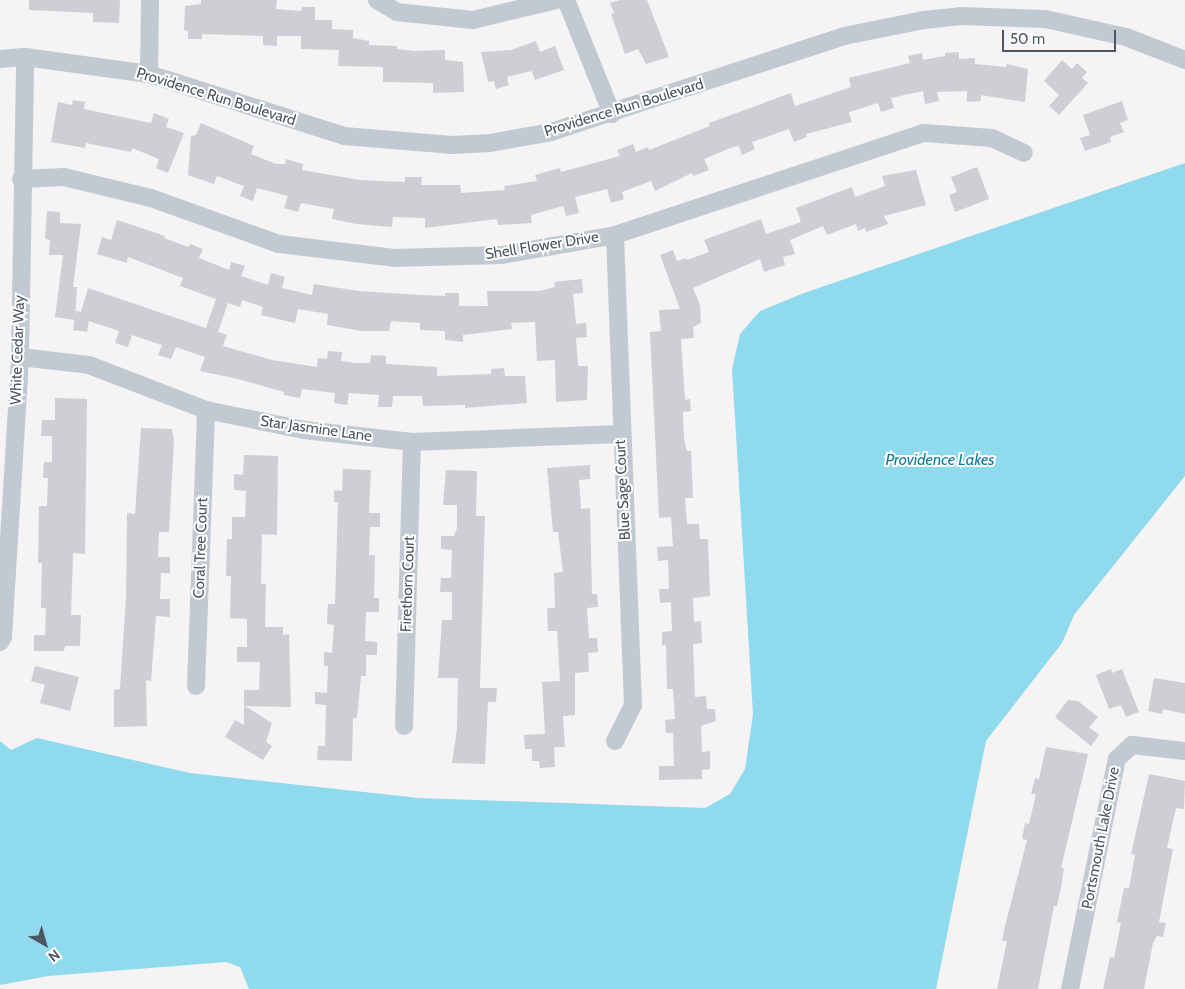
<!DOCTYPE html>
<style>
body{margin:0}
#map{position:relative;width:1185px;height:989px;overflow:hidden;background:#f5f3f3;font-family:Cabin,sans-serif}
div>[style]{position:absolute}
.water>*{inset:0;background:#90daee}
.building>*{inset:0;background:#cdcfd5}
.minor>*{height:18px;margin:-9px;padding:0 9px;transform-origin:9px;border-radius:9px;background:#c1cad2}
span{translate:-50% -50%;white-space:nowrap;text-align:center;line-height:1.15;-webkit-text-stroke:4px #fff;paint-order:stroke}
.street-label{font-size:15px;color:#4a5661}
.water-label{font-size:16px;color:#0c7c9b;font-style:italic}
.north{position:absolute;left:20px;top:919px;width:50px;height:50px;-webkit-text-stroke:4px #fff;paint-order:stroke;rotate:142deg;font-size:14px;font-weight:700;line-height:20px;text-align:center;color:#4a5661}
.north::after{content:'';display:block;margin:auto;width:18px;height:22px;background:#4a5661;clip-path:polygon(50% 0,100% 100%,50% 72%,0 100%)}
.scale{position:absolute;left:1002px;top:30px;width:114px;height:22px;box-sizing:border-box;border:2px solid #4a5661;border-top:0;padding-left:6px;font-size:15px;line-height:18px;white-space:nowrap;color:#4a5661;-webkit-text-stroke:4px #fff;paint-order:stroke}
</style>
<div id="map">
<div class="water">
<i style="clip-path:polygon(1185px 163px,1185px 476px,1074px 615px,1062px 643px,986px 741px,936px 989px,249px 989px,240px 967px,226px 962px,48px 976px,0 985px,0 741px,11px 750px,37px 738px,190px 773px,419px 798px,705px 808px,730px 794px,745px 769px,753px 714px,732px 369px,740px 334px,760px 311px,804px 293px)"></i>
</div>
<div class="building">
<i style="clip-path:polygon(29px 0,120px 0,119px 23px,93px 22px,93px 13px,29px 10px)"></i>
<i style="clip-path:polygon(201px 0,277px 0,276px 9px,301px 11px,302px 7px,315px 7px,315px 20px,332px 20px,332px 29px,353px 30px,353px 38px,369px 41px,369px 45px,397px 46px,397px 49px,414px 51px,445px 50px,445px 60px,463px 62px,464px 92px,433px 93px,433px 83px,383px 82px,383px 67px,338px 66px,339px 50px,301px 49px,301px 36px,277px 36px,277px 46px,263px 45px,263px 36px,202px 34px,202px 39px,188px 39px,188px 31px,184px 30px,185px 6px,201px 4px)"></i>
<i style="clip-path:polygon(620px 0,647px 0,669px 57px,646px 64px,638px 49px,625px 54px,611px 14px,614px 13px,610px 3px)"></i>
<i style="clip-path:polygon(536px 41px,540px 52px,555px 46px,564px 70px,535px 80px,532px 71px,507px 77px,509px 85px,496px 89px,494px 81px,488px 82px,481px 52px,511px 50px)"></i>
<i style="clip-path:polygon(959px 52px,959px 59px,975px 58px,975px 64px,1006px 67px,1007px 64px,1028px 69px,1025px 102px,981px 95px,981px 101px,967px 102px,967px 91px,937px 92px,939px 101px,925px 104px,923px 91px,891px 98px,894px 108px,881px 112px,878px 103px,849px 112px,852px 122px,806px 134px,807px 137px,794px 142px,789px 129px,752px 142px,755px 149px,742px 155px,739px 146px,733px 147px,704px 159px,709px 170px,693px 176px,692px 173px,655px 191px,651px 181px,622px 192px,624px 199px,611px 203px,607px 189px,575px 197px,579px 213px,566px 216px,563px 206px,531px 215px,532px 223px,498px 225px,497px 219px,425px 228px,425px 218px,393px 217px,392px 227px,356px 224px,332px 219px,334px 209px,301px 203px,298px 212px,284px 208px,288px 196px,257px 188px,253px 201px,240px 196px,244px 186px,217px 176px,214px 184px,188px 175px,191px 136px,196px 135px,201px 123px,254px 146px,251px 154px,276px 164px,285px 164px,286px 159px,303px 164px,302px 170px,360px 180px,405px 182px,405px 177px,422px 177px,421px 185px,460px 185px,461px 193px,505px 190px,504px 186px,537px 181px,535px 175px,560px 168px,561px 172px,620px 156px,617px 150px,633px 144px,636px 152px,648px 147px,649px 150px,710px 126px,709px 123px,791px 93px,795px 106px,851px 87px,849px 78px,910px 63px,908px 56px,922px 53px,923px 60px,945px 56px,945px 53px)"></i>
<i style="clip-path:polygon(1062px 60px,1072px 69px,1077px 63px,1087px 72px,1082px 78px,1088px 83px,1059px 115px,1049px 106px,1059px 95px,1044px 81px)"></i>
<i style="clip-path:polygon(73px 100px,85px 102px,84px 109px,151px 123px,154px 113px,169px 119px,166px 127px,184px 133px,168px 173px,156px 168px,159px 159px,132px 148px,131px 152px,86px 143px,85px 148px,51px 142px,58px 102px,72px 105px)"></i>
<i style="clip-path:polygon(1122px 101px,1128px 120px,1120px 123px,1124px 132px,1110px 137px,1111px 142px,1085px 151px,1080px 138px,1090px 135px,1083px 115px)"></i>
<i style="clip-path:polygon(977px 167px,989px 199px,955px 212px,949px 195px,957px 192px,951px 177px)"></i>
<i style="clip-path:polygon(916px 170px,926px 205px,884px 216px,888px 224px,866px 232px,865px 228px,858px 231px,856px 224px,827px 235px,823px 226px,790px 240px,795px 254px,783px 257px,785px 265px,764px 272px,760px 259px,693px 288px,700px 305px,701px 323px,693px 327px,694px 338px,681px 339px,685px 400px,690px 399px,691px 411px,683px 412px,684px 439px,687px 451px,691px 451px,693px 498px,685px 498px,687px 524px,699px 524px,700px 539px,708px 539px,710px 596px,693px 598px,694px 622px,701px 621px,702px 643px,693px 644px,695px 697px,706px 696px,707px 709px,715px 709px,716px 721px,701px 726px,702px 752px,710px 751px,710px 769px,702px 770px,702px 779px,659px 780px,659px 766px,674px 766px,673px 733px,666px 733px,665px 720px,675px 719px,673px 689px,667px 689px,666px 645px,662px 645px,662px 632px,672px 631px,671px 602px,660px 603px,659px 589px,669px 589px,668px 560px,658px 561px,657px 547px,673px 546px,671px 517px,659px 518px,650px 332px,661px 331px,659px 310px,680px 309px,660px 255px,673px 250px,677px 261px,686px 258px,687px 260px,709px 252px,704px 240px,761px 219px,766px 234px,801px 222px,796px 208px,852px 187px,855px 197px,885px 186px,882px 176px)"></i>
<i style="clip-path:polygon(47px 211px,60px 212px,60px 223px,81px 224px,73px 287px,77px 287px,75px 320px,55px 317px,63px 255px,49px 255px,50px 240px,45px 239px)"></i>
<i style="clip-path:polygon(117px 220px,165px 236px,164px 238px,188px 247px,190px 244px,203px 249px,199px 258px,229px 270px,231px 262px,245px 266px,241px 276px,268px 285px,271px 273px,285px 277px,282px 288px,312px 295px,314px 284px,359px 291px,422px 295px,445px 296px,445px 293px,459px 293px,459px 306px,488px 306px,487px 291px,540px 291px,555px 287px,554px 282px,582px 279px,583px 293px,573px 294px,576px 324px,586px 323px,587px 337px,576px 338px,578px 366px,588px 366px,587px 400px,556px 402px,555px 360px,537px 361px,535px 322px,511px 323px,512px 329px,463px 335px,463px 342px,445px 340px,445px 331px,420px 330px,420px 323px,391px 321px,389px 331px,362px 331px,327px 325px,328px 314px,298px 309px,295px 323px,261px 315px,263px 307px,242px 300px,240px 307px,228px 303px,218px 332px,227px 335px,223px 346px,272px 360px,317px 367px,318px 358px,327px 359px,328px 351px,342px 352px,341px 361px,356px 363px,370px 363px,371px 355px,386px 356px,386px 364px,437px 367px,437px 376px,491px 374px,491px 369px,504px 368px,505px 376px,525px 376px,527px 403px,465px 408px,465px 405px,423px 406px,422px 396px,393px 396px,392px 407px,378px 407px,379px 395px,349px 393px,347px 405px,334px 403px,335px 393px,302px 389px,300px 398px,284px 395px,284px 392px,238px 379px,200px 371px,205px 357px,176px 347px,171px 359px,158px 355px,162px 345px,132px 335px,128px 347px,115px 343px,119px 331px,89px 321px,87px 332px,73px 330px,76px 311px,81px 312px,88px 288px,206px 328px,216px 299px,180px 286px,183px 278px,128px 257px,127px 263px,97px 254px,102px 237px,111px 240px)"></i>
<i style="clip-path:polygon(55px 398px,87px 399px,85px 554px,73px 553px,71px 615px,81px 615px,80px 646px,65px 646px,64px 651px,34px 651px,34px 635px,45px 635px,46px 608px,41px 608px,42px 563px,38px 563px,39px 506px,47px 506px,48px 478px,43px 478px,44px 462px,52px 462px,52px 436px,41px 436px,42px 420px,55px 420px)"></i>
<i style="clip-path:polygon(141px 428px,172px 429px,174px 440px,169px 532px,159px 532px,158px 557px,170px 557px,170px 573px,161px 573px,160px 599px,170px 599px,170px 617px,156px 616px,151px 681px,146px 680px,147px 726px,114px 727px,114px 690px,120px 689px,126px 598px,127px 513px,135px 514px)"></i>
<i style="clip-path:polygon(244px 455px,278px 456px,277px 535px,262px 534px,261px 584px,266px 584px,265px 627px,283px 627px,283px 635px,289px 634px,291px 707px,245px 706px,272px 723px,266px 742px,272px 746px,263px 760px,225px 737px,235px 720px,244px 725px,244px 690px,259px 690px,260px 662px,237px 662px,237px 647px,247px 647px,247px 619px,230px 618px,231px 576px,226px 576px,227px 539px,232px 539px,232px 517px,245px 517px,246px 491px,234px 490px,234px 474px,243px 475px)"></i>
<i style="clip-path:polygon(590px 465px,590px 479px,579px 480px,581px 509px,590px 508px,592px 594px,597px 594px,598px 607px,587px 608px,589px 638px,597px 638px,598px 652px,588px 653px,589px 672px,575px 673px,575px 715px,563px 716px,565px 747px,554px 747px,555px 767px,540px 768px,539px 761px,532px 761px,532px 749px,525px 749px,524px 735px,545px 734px,542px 682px,560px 681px,557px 631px,548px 631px,547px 608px,555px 608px,554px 573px,563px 572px,558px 532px,553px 532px,547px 468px)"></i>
<i style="clip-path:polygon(343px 469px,371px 470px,369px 513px,380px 513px,380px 527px,370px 527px,369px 555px,375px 555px,374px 598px,379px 598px,379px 612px,366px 612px,365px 641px,377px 642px,377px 655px,366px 655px,366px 676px,361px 676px,357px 718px,353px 718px,352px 761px,317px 760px,318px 746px,325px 746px,326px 705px,315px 704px,315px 692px,327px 693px,328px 666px,324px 666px,324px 652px,332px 653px,334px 625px,327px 624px,328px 604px,335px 604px,338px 502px,334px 502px,334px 490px,342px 491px)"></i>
<i style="clip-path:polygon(446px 470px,477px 471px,476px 516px,485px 516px,480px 688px,497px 688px,496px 702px,488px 702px,485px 764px,452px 763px,457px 729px,458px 678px,438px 678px,442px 620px,452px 620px,452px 592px,440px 592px,441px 578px,451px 578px,452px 550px,441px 549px,441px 536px,454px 536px,457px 528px,457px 505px,443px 505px)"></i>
<i style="clip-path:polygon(35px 666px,79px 677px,70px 711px,40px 703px,45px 685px,31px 681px)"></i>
<i style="clip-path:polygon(1111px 669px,1112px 673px,1122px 669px,1139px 712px,1126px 717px,1121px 705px,1109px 709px,1096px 675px)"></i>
<i style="clip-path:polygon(1154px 678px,1185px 683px,1185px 714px,1163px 709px,1162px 714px,1148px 711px)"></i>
<i style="clip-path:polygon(1068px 700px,1078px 701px,1098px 717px,1089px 727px,1099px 735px,1091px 746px,1055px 717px)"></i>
<i style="clip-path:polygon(1046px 747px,1088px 754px,1061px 868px,1064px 868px,1061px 888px,1057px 906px,1054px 906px,1038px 989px,997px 989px,1007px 941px,1002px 941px,1004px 930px,1027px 840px,1022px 839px,1025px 823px,1029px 824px,1036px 794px,1031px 794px,1035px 778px,1039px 779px)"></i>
<i style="clip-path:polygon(1149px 774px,1185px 781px,1184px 809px,1176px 808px,1167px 848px,1173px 849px,1159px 922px,1166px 923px,1163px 937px,1157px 936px,1153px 943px,1144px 989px,1103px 989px,1110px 957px,1114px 958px,1121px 923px,1117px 922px,1124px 888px,1129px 888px,1135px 855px,1131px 854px)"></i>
</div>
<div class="minor">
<i style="left:377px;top:0;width:23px;rotate:31deg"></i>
<i style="left:397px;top:12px;width:76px;rotate:6deg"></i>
<i style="left:473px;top:20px;width:85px;rotate:-13.5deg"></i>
<i style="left:566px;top:0;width:123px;rotate:68deg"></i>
<i style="left:0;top:59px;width:25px;rotate:-5deg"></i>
<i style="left:25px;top:57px;width:125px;rotate:7.8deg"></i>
<i style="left:149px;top:74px;width:205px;rotate:17.6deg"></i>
<i style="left:344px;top:136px;width:109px;rotate:4.7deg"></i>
<i style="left:453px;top:145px;width:37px;rotate:-3deg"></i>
<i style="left:490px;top:143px;width:62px;rotate:-10.2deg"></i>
<i style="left:551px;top:132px;width:308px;rotate:-18.1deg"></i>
<i style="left:844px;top:36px;width:82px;rotate:-11.3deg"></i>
<i style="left:924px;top:20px;width:37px;rotate:-6deg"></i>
<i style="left:961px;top:16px;width:84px;rotate:2deg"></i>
<i style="left:1045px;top:19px;width:83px;rotate:12.5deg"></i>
<i style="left:1126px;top:37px;width:63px;rotate:21.3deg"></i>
<i style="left:149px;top:74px;width:74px;rotate:-89.2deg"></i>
<i style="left:21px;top:179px;width:43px;rotate:-2.7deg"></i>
<i style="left:64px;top:177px;width:89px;rotate:13.6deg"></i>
<i style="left:151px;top:198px;width:136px;rotate:19.8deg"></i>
<i style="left:279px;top:244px;width:116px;rotate:6.9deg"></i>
<i style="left:394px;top:258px;width:108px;rotate:-1.6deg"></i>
<i style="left:502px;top:255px;width:115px;rotate:-10deg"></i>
<i style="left:615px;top:235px;width:325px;rotate:-18.3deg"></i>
<i style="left:924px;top:133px;width:68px;rotate:4.2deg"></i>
<i style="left:992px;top:138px;width:35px;rotate:25deg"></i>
<i style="left:20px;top:357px;width:69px;rotate:6.6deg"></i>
<i style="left:89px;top:365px;width:125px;rotate:21deg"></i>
<i style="left:206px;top:410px;width:100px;rotate:11.5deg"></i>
<i style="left:304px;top:430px;width:109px;rotate:6.3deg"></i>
<i style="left:412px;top:442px;width:208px;rotate:-2.2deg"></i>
<i style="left:0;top:642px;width:6px;rotate:-59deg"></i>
<i style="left:3px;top:637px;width:281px;rotate:-86.5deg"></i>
<i style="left:20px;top:357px;width:300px;rotate:-89deg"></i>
<i style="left:196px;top:686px;width:276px;rotate:-87.9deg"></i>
<i style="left:404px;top:726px;width:284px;rotate:-88.4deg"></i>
<i style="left:615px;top:741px;width:40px;rotate:-63.4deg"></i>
<i style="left:633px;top:705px;width:470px;rotate:-92.2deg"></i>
<i style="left:1070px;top:989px;width:235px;rotate:-78.5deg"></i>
<i style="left:1117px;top:759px;width:21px;rotate:-43deg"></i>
<i style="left:1132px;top:745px;width:53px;rotate:6.5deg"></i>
</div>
<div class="street-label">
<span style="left:216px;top:97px;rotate:17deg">Providence Run Boulevard</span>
<span style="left:624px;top:108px;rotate:-17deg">Providence Run Boulevard</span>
<span style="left:542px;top:246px;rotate:-9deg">Shell Flower Drive</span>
<span style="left:18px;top:350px;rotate:-88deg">White Cedar Way</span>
<span style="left:316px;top:429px;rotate:8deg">Star Jasmine Lane</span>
<span style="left:623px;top:490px;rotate:-93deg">Blue Sage Court</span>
<span style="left:201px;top:548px;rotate:-88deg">Coral Tree Court</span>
<span style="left:408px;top:584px;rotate:-88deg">Firethorn Court</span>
<span style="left:1101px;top:838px;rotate:-79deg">Portsmouth Lake Drive</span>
</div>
<div class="water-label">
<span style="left:940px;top:460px">Providence Lakes</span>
</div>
<div class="north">N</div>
<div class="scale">50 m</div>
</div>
